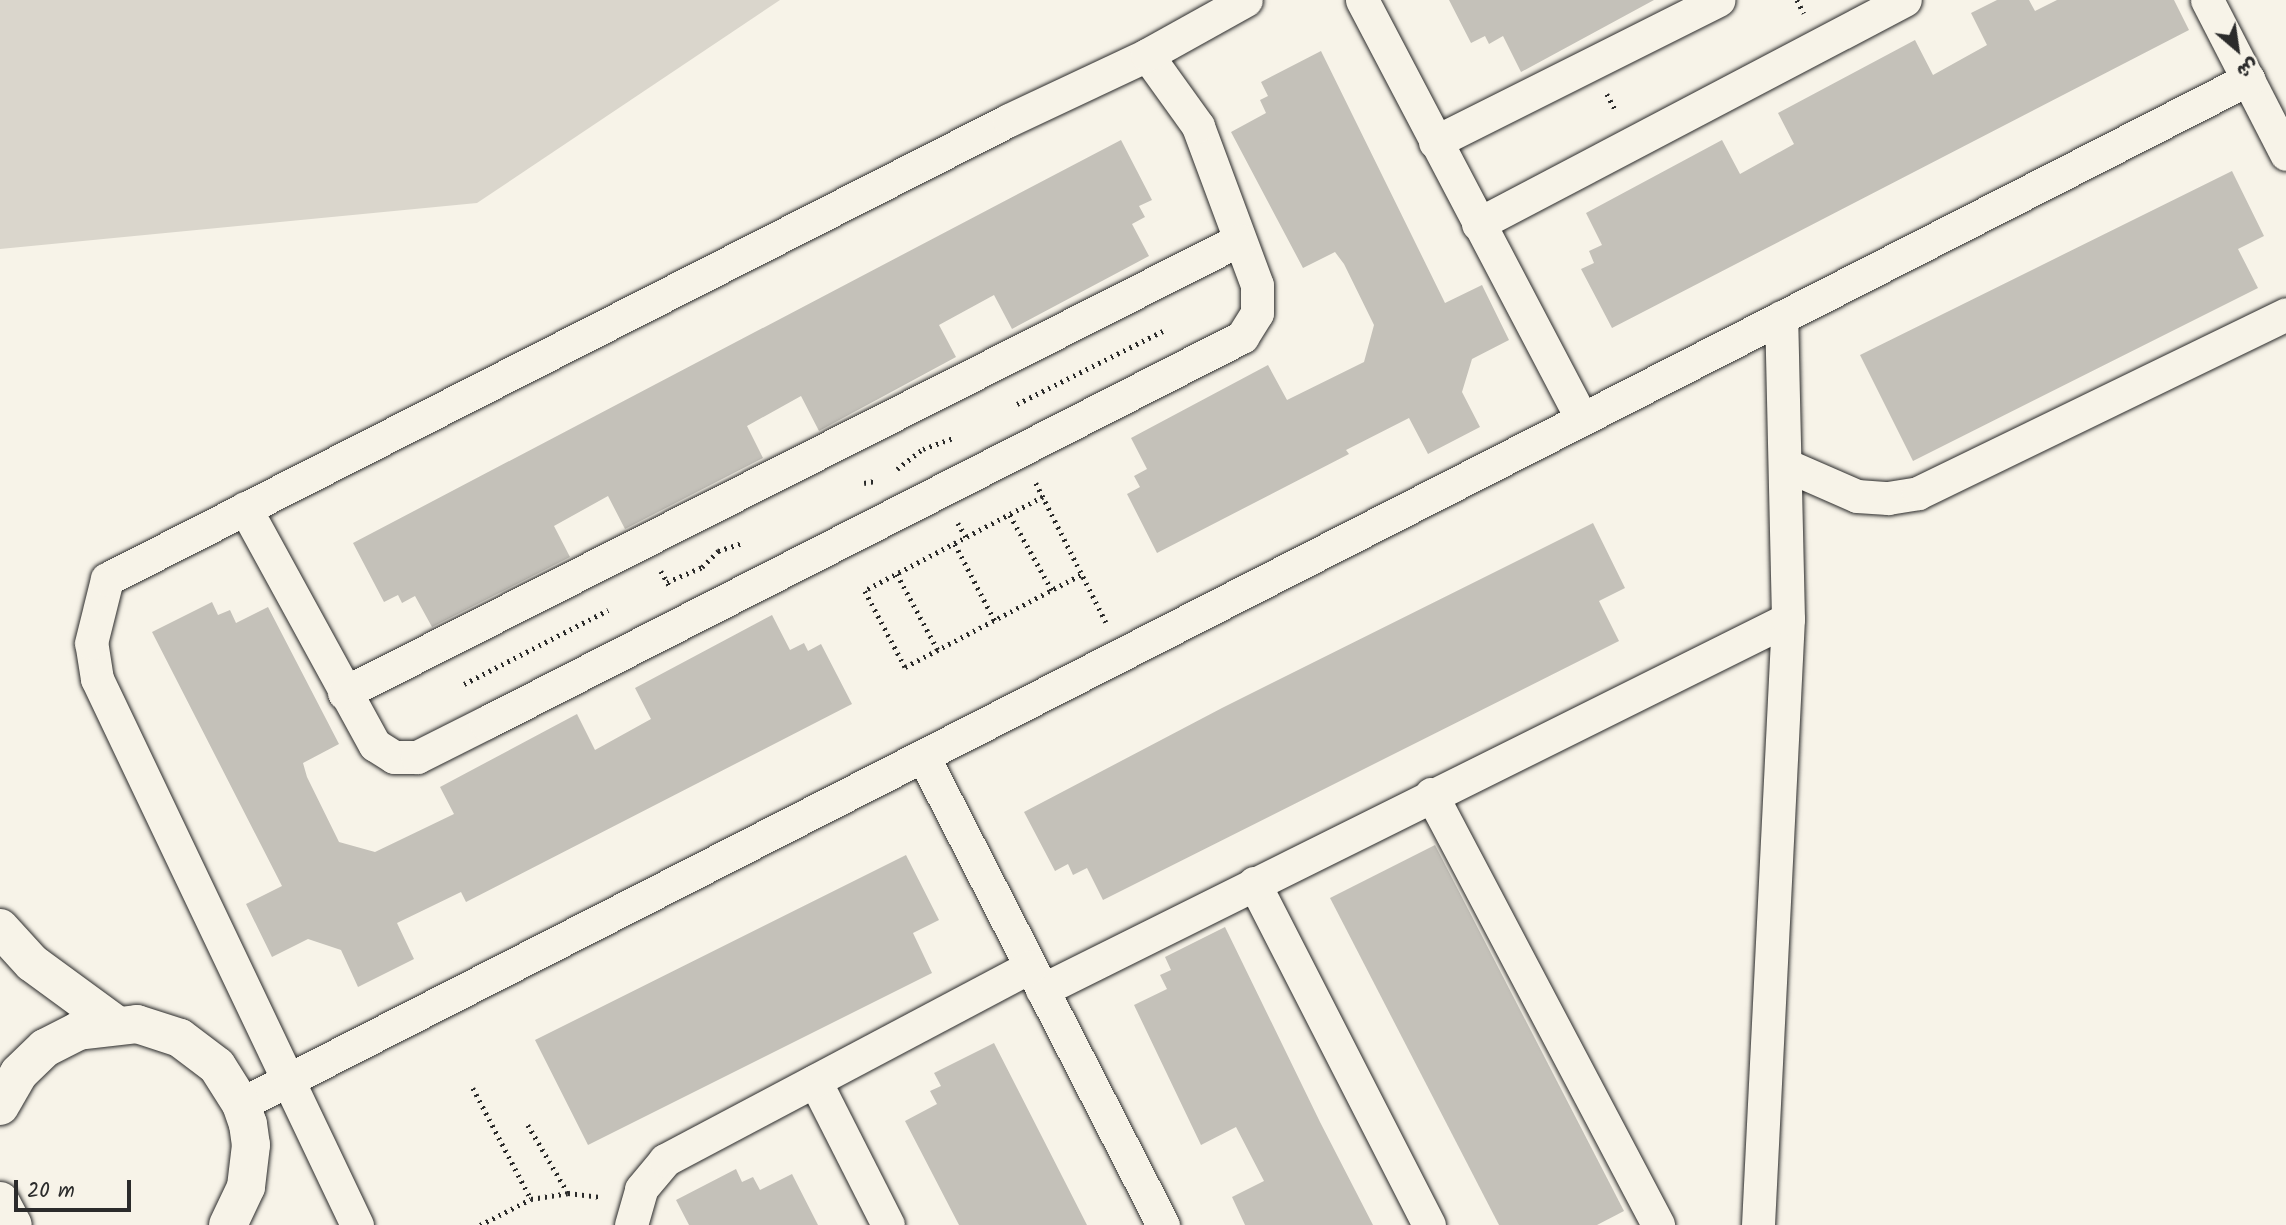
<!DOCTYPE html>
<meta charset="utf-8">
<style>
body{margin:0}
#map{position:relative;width:2286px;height:1225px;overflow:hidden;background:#f7f3e8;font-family:Kalam,"Playpen Sans Arabic",sans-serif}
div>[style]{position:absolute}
.green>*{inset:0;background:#dad6cc}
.building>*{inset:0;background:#c4c1b9}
.path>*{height:4.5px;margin-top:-2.25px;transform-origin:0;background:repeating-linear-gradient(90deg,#2b2b2b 0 2px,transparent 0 7px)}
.roads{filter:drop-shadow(0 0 2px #2b2b2b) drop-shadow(0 0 2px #2b2b2b)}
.street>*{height:33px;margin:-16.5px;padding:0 16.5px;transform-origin:16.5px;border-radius:16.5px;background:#f7f3e8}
.primary>*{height:38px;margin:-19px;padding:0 19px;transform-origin:19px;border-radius:19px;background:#f7f3e8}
span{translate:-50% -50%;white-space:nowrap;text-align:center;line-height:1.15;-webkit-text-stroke:6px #f7f3e8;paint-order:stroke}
.north{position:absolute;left:2202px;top:14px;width:70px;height:70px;-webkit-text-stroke:5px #f7f3e8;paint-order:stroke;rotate:151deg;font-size:19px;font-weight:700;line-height:28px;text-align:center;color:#2b2b2b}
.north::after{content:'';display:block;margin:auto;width:24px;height:32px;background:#2b2b2b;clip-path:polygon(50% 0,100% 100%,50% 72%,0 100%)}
.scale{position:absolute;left:14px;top:1180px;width:117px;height:32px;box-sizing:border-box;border:4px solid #2b2b2b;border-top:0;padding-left:9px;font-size:21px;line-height:24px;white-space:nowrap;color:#2b2b2b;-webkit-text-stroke:5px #f7f3e8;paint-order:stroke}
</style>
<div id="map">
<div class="green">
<i style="clip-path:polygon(0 0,780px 0,477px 203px,0 249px)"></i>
</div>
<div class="building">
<i style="clip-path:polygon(1449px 0,1654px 0,1521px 72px,1503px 36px,1489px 44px,1485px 36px,1471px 43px)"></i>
<i style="clip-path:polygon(1997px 0,2029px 0,2035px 11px,2057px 0,2174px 0,2189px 30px,1612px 328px,1581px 269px,1594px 263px,1589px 251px,1602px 245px,1586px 213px,1722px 140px,1740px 174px,1794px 144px,1778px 113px,1915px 40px,1933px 75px,1987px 45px,1971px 13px)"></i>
<i style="clip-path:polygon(1321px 51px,1445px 303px,1482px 285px,1509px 340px,1472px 359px,1462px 392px,1480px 427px,1428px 454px,1409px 418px,1346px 450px,1349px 454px,1157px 553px,1127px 494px,1140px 487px,1134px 476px,1147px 469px,1131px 438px,1268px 365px,1287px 400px,1364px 362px,1374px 325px,1344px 264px,1335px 252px,1303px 268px,1231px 132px,1266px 113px,1260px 100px,1268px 96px,1261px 82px)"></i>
<i style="clip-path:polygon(1121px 140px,1152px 200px,1139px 206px,1145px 217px,1132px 224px,1149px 256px,1012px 329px,994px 295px,939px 325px,956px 357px,819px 431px,801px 396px,747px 426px,763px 458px,625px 529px,608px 496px,554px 526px,570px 557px,432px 627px,415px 596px,402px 603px,398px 595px,384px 602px,353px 543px)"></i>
<i style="clip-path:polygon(2232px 171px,2264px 236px,2238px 249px,2258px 288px,1913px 461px,1860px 355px)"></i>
<i style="clip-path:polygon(1593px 523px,1625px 588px,1599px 601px,1619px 641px,1103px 900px,1087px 868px,1073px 875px,1068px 864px,1055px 871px,1024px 812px,1222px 708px)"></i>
<i style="clip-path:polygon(212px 602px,218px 615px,230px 610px,236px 623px,268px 607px,339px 744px,303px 763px,307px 777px,339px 842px,375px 852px,454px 814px,440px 787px,577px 714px,595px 750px,651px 719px,635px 688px,772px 615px,790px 650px,804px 643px,808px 651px,821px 644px,852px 704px,466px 902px,461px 892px,397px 923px,414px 959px,358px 987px,341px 950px,308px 939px,272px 957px,246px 904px,282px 886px,152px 632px)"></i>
<i style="clip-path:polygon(1435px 845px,1624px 1211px,1597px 1225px,1499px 1225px,1330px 898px)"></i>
<i style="clip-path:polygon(906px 855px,939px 920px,913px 933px,932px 973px,588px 1145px,535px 1040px)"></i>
<i style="clip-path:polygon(1225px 927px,1320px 1122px,1373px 1225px,1245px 1225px,1232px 1197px,1264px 1181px,1236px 1127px,1201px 1145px,1134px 1005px,1167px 989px,1160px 975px,1171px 970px,1165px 957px)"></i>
<i style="clip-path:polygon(994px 1043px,1016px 1086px,1087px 1225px,959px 1225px,905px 1121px,937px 1104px,930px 1091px,941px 1086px,934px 1073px)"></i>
<i style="clip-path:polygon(736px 1169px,742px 1182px,753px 1177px,760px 1190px,792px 1174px,818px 1225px,689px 1225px,676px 1200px)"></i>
</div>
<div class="path">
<i style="left:1797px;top:0;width:15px;rotate:62deg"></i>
<i style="left:1607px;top:94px;width:19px;rotate:62deg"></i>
<i style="left:1017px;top:404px;width:163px;rotate:-26.6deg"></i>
<i style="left:897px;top:469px;width:33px;rotate:-38deg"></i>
<i style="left:923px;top:449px;width:33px;rotate:-20deg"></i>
<i style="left:864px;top:483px;width:11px;rotate:-10deg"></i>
<i style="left:1036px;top:483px;width:156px;rotate:63.3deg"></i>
<i style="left:1043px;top:497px;width:201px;rotate:152.2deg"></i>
<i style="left:865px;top:591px;width:86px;rotate:62.2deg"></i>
<i style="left:905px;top:667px;width:200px;rotate:-27.7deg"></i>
<i style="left:1010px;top:515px;width:86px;rotate:60.8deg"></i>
<i style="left:958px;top:523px;width:16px;rotate:60deg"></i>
<i style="left:955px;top:544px;width:87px;rotate:62.5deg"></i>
<i style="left:661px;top:571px;width:20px;rotate:60deg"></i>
<i style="left:897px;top:574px;width:86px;rotate:61.7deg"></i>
<i style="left:667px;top:582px;width:38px;rotate:-23deg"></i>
<i style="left:702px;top:567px;width:23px;rotate:-45deg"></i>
<i style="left:718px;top:551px;width:26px;rotate:-18deg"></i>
<i style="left:464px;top:684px;width:162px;rotate:-27.2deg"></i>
<i style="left:473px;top:1088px;width:125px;rotate:62.4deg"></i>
<i style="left:528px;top:1125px;width:79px;rotate:59.5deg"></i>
<i style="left:480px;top:1225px;width:57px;rotate:-27deg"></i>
<i style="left:531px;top:1199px;width:37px;rotate:-9deg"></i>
<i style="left:568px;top:1193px;width:34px;rotate:7deg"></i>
</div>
<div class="roads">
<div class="street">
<i style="left:1362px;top:0;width:473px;rotate:62.3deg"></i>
<i style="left:2207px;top:0;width:173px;rotate:62.8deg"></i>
<i style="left:1435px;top:142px;width:317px;rotate:-26.6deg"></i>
<i style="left:1478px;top:224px;width:482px;rotate:-27.7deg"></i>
<i style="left:1786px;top:465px;width:77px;rotate:23.6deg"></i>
<i style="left:1857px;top:496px;width:31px;rotate:4deg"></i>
<i style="left:1888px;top:498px;width:30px;rotate:-9deg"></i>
<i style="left:1918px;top:493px;width:409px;rotate:-25.9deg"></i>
<i style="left:245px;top:508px;width:270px;rotate:61.3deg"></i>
<i style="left:375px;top:745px;width:22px;rotate:32deg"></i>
<i style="left:394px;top:757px;width:23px"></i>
<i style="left:417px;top:757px;width:76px;rotate:-26.6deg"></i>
<i style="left:485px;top:723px;width:850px;rotate:-27.02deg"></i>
<i style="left:1242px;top:337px;width:28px;rotate:-58deg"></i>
<i style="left:1257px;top:313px;width:28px;rotate:-90deg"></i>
<i style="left:1257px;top:285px;width:170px;rotate:-110.4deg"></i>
<i style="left:1198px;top:126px;width:87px;rotate:-125.7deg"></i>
<i style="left:344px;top:693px;width:1003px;rotate:-26.85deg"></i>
<i style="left:923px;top:756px;width:527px;rotate:62.9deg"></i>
<i style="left:1431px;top:794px;width:487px;rotate:62.2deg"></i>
<i style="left:1254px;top:883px;width:384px;rotate:62.9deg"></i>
<i style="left:1042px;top:990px;width:833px;rotate:-26.44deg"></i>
<i style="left:815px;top:1081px;width:161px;rotate:63.1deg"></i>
<i style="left:241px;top:1104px;width:2254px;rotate:-27.05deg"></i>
<i style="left:357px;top:1225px;width:605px;rotate:-115.46deg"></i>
<i style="left:97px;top:679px;width:36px;rotate:-99deg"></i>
<i style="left:91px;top:643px;width:66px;rotate:-76deg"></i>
<i style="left:107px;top:579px;width:1012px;rotate:-26.97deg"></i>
<i style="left:1009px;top:120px;width:153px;rotate:-25.2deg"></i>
<i style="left:1147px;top:55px;width:113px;rotate:-29.1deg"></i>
<i style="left:631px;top:1225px;width:37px;rotate:-74deg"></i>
<i style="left:641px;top:1189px;width:38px;rotate:-50deg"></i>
<i style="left:665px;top:1160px;width:413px;rotate:-27.9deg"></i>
<i style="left:1758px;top:1225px;width:607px;rotate:-87.17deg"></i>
<i style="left:1788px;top:619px;width:302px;rotate:-91.3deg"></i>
</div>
<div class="primary">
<i style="left:0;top:928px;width:47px;rotate:47.6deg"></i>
<i style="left:32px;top:963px;width:102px;rotate:36.2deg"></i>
<i style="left:0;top:1106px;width:38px;rotate:-60deg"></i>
<i style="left:19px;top:1073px;width:36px;rotate:-44deg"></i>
<i style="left:45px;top:1048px;width:37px;rotate:-27deg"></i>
<i style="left:78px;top:1031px;width:59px;rotate:-6.8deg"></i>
<i style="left:137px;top:1024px;width:45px;rotate:18deg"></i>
<i style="left:180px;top:1038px;width:46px;rotate:37.1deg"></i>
<i style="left:217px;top:1066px;width:45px;rotate:57.7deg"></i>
<i style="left:241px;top:1104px;width:21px;rotate:71deg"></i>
<i style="left:248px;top:1124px;width:21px;rotate:82deg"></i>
<i style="left:251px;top:1145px;width:42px;rotate:96.8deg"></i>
<i style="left:246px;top:1187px;width:42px;rotate:115.3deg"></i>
<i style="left:0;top:1201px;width:27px;rotate:62deg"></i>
</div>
</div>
<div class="north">ش</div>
<div class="scale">20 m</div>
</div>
